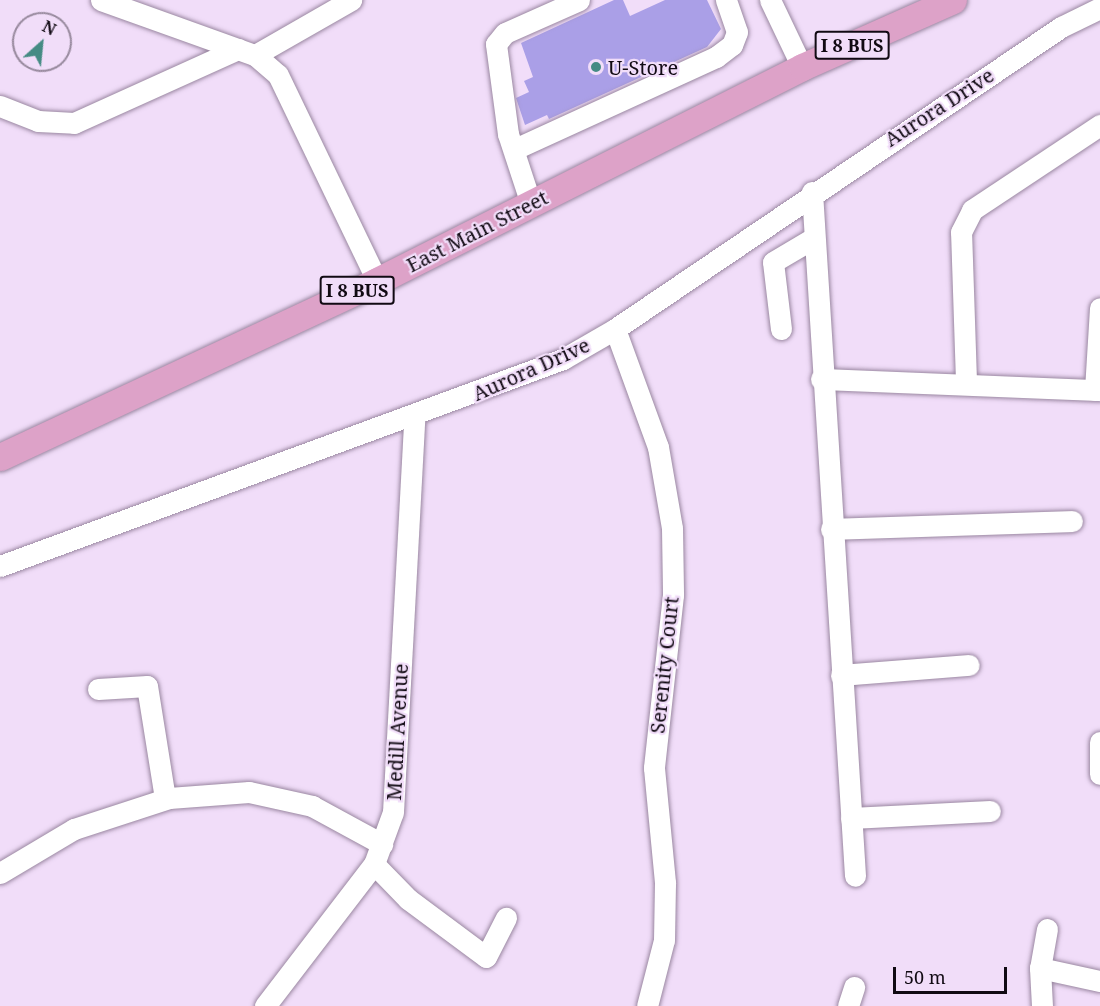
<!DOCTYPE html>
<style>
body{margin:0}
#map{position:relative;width:1100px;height:1006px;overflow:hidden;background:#f1ddf9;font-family:"Noto Serif",serif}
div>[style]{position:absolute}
.building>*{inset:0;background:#aa9fe7}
.roads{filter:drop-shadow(0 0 2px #9a87a1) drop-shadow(0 0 2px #9a87a1)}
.minor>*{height:21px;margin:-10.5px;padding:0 10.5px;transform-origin:10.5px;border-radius:10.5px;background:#fff}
.major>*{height:27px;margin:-13.5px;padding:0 13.5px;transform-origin:13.5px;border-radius:13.5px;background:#dda2c8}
.dots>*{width:16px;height:16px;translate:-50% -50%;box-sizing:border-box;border:3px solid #f1ddf9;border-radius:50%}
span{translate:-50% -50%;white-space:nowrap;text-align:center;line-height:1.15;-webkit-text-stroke:4.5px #f1ddf9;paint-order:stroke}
.shield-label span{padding:2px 4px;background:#f1ddf9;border:2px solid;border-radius:4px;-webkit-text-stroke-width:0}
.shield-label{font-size:18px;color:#110a13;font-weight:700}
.poi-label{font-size:20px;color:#110a13}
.left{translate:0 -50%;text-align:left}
.street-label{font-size:20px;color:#110a13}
.north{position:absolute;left:12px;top:12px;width:60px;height:60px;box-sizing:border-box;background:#f1ddf9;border:2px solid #97899d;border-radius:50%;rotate:27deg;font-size:16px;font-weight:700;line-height:24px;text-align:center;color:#110a13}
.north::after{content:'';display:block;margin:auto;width:21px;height:27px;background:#458b84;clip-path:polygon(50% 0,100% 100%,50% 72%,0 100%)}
.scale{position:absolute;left:893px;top:967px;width:114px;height:27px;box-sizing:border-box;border:3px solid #110a13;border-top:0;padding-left:8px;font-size:18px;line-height:21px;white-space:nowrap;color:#110a13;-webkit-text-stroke:4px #f1ddf9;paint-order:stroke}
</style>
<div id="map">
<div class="building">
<i style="clip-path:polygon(614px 0,623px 0,630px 16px,665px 0,707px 0,721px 29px,707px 47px,549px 119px,547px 115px,525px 125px,516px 98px,529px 92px,524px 81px,533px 77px,521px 43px)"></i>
</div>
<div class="roads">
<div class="minor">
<i style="left:101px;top:0;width:164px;rotate:19.7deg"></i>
<i style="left:255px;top:55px;width:111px;rotate:-29.8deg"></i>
<i style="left:770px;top:0;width:74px;rotate:64.5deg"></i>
<i style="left:255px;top:55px;width:30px;rotate:41deg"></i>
<i style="left:278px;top:75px;width:229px;rotate:64.3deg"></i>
<i style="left:0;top:106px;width:41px;rotate:21.5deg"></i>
<i style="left:38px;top:121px;width:36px;rotate:3deg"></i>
<i style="left:74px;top:123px;width:180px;rotate:-24.3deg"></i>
<i style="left:517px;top:148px;width:219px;rotate:-24.6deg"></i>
<i style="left:716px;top:57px;width:20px;rotate:-37deg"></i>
<i style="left:732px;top:45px;width:14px;rotate:-69deg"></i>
<i style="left:737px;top:32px;width:34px;rotate:-109deg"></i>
<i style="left:812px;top:192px;width:685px;rotate:86.4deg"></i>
<i style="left:531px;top:204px;width:74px;rotate:-108.2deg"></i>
<i style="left:508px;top:134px;width:91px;rotate:-97.6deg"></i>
<i style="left:496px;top:44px;width:14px;rotate:-51deg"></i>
<i style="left:505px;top:33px;width:81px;rotate:-24deg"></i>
<i style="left:615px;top:329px;width:126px;rotate:70deg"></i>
<i style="left:658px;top:447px;width:82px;rotate:80.2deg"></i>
<i style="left:672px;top:528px;width:67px;rotate:89.1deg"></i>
<i style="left:673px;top:595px;width:174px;rotate:96.3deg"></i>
<i style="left:654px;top:768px;width:116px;rotate:84.5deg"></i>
<i style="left:665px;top:883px;width:57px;rotate:91deg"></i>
<i style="left:664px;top:940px;width:68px;rotate:104.4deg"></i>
<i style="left:781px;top:329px;width:67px;rotate:-96.8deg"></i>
<i style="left:773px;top:262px;width:45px;rotate:-30.5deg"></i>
<i style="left:821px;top:379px;width:279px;rotate:2.3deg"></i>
<i style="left:966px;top:381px;width:149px;rotate:-91.9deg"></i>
<i style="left:961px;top:232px;width:25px;rotate:-63deg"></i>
<i style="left:972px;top:210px;width:154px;rotate:-33.6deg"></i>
<i style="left:1095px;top:390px;width:82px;rotate:-86.5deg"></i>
<i style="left:831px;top:529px;width:241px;rotate:-1.9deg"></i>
<i style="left:0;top:566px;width:600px;rotate:-20.19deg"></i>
<i style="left:563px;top:359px;width:60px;rotate:-30deg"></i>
<i style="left:615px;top:329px;width:539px;rotate:-34.1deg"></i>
<i style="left:1061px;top:27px;width:43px;rotate:-26deg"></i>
<i style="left:841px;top:675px;width:128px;rotate:-4.5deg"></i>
<i style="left:98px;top:689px;width:49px;rotate:-3.5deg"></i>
<i style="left:147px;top:686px;width:114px;rotate:80.9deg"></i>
<i style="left:1100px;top:742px;width:32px;rotate:90deg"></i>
<i style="left:851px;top:818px;width:139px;rotate:-2.9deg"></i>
<i style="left:374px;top:864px;width:49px;rotate:45.8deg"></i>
<i style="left:408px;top:899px;width:97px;rotate:36.6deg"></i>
<i style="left:486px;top:957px;width:44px;rotate:-62.9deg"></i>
<i style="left:0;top:873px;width:86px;rotate:-30.7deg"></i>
<i style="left:74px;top:829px;width:100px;rotate:-18.1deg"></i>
<i style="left:169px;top:798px;width:80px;rotate:-4.3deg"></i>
<i style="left:249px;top:792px;width:65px;rotate:12.5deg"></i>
<i style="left:312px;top:806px;width:80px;rotate:28.5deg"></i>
<i style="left:1047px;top:929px;width:40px;rotate:100deg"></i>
<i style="left:1040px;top:968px;width:61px;rotate:12.2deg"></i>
<i style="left:1040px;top:968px;width:38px;rotate:87deg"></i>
<i style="left:265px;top:1006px;width:179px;rotate:-52.5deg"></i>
<i style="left:374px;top:864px;width:55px;rotate:-69.9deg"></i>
<i style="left:393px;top:812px;width:395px;rotate:-86.9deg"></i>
<i style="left:848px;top:1006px;width:20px;rotate:-72deg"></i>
</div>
<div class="major">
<i style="left:0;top:457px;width:416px;rotate:-25deg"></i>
<i style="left:377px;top:281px;width:476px;rotate:-26.7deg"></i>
<i style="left:802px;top:67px;width:165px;rotate:-23.9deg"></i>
</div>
</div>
<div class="dots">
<i style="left:596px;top:67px;background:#458b84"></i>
</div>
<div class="shield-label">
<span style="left:852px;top:45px">I 8 BUS</span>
<span style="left:357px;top:290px">I 8 BUS</span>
</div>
<div class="poi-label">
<span class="left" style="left:608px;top:67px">U-Store</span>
</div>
<div class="street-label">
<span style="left:939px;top:107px;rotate:-33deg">Aurora Drive</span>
<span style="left:477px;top:231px;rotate:-27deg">East Main Street</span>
<span style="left:531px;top:369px;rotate:-24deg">Aurora Drive</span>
<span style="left:664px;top:665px;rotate:-84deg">Serenity Court</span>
<span style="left:397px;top:732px;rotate:-87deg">Medill Avenue</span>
</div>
<div class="north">N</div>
<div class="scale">50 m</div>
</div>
